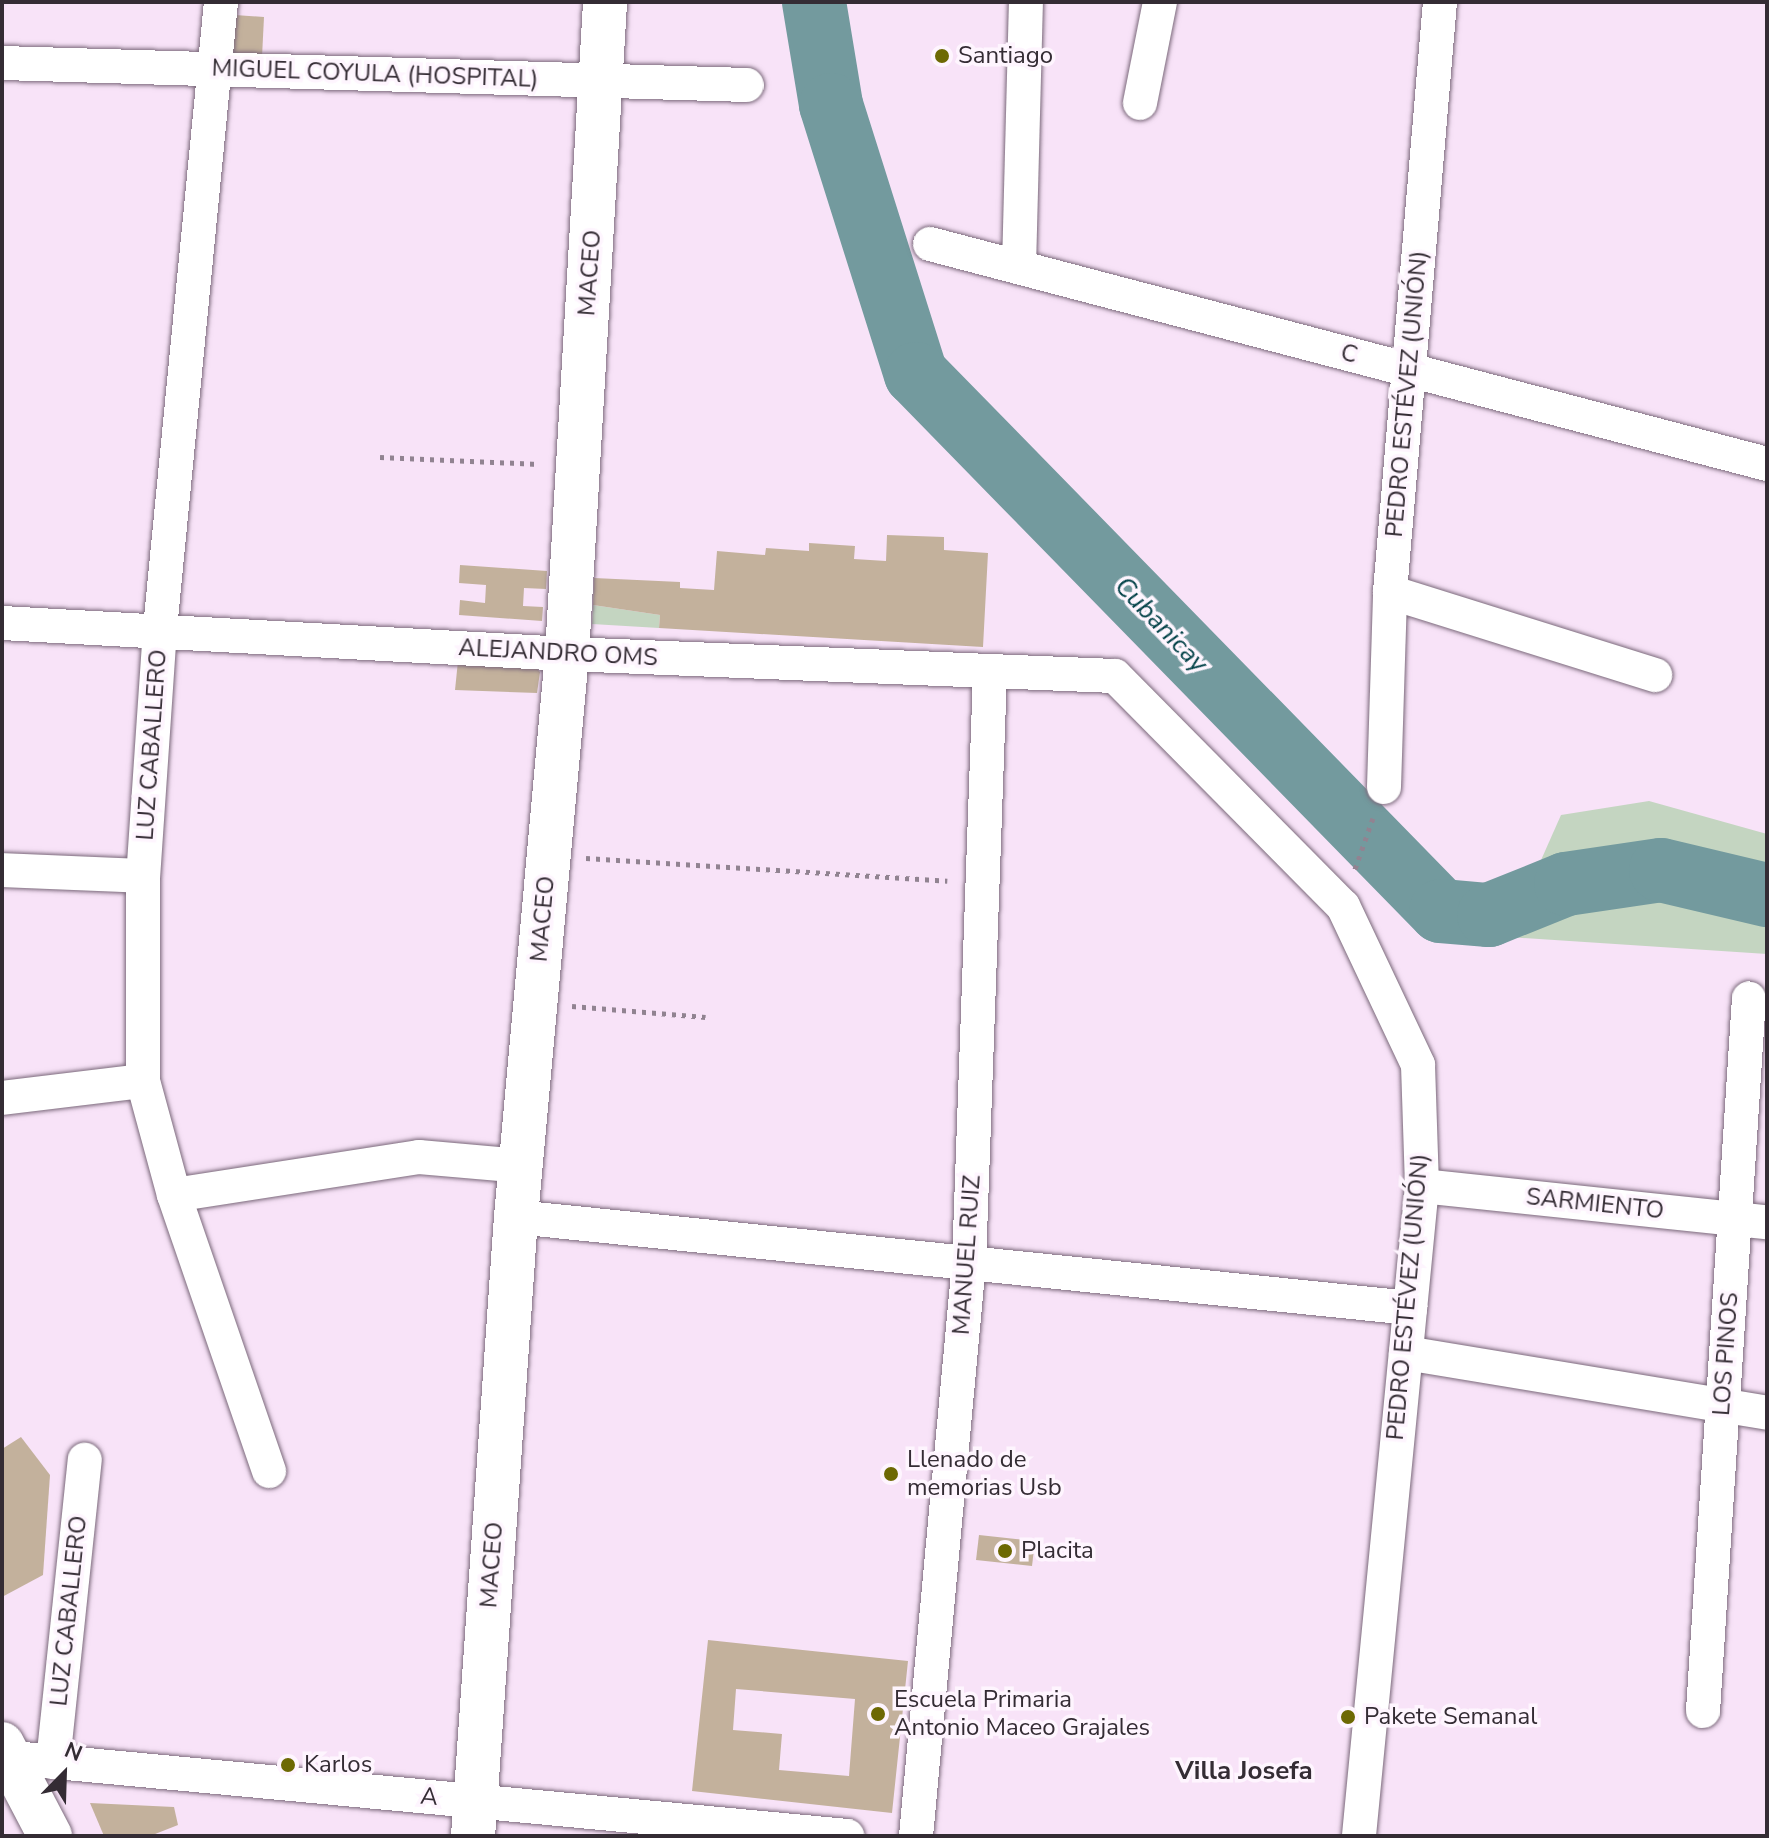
<!DOCTYPE html>
<meta charset="utf-8">
<style>
body{margin:0}
#map{position:relative;width:1769px;height:1838px;overflow:hidden;background:#f8e3f8;font-family:"Nunito Sans",sans-serif}
div>[style]{position:absolute}
.green>*{inset:0;background:#c4d5c1}
.river>*{height:64px;margin:-32px;padding:0 32px;transform-origin:32px;border-radius:32px;background:#739a9e}
.building>*{inset:0;background:#c3b19c}
.path>*{height:5px;margin-top:-2.5px;transform-origin:0;background:repeating-linear-gradient(90deg,#918391 0 4px,transparent 0 10px)}
.roads{filter:drop-shadow(0 0 2px #7b697b) drop-shadow(0 0 2px #7b697b)}
.minor>*{height:34px;margin:-17px;padding:0 17px;transform-origin:17px;border-radius:17px;background:#fff}
.major>*{height:44px;margin:-22px;padding:0 22px;transform-origin:22px;border-radius:22px;background:#fff}
.dots>*{width:22px;height:22px;translate:-50% -50%;box-sizing:border-box;border:4px solid #fef5fe;border-radius:50%}
span{translate:-50% -50%;white-space:nowrap;text-align:center;line-height:1.15;-webkit-text-stroke:7px #fef5fe;paint-order:stroke}
.poi-label{font-size:24px;color:#342c34}
.left{translate:0 -50%;text-align:left}
.street-label{font-size:24px;color:#342c34}
.water-label{font-size:26px;color:#034248;font-style:italic}
.neighbourhood-label{font-size:26px;color:#342c34;font-weight:700}
.frame{position:absolute;inset:0;border:4px solid #342c34;pointer-events:none}
.north{position:absolute;left:24px;top:1734px;width:80px;height:80px;-webkit-text-stroke:6px #fef5fe;paint-order:stroke;rotate:23deg;font-size:22px;font-weight:700;line-height:32px;text-align:center;color:#342c34}
.north::after{content:'';display:block;margin:auto;width:28px;height:36px;background:#342c34;clip-path:polygon(50% 0,100% 100%,50% 72%,0 100%)}
</style>
<div id="map">
<div class="green">
<i style="clip-path:polygon(593px 605px,660px 615px,659px 628px,592px 624px)"></i>
<i style="clip-path:polygon(1649px 801px,1767px 834px,1767px 954px,1507px 937px,1561px 815px)"></i>
</div>
<div class="river">
<i style="left:814px;top:2px;width:104px;rotate:80.6deg"></i>
<i style="left:831px;top:105px;width:282px;rotate:72.5deg"></i>
<i style="left:916px;top:374px;width:751px;rotate:45.65deg"></i>
<i style="left:1441px;top:911px;width:48px;rotate:4.8deg"></i>
<i style="left:1489px;top:915px;width:83px;rotate:-21.9deg"></i>
<i style="left:1566px;top:884px;width:96px;rotate:-8.4deg"></i>
<i style="left:1661px;top:870px;width:109px;rotate:13.3deg"></i>
</div>
<div class="building">
<i style="clip-path:polygon(235px 15px,264px 17px,262px 57px,233px 55px)"></i>
<i style="clip-path:polygon(887px 535px,944px 537px,944px 550px,988px 553px,983px 647px,659px 628px,660px 615px,593px 605px,594px 578px,680px 582px,680px 588px,714px 590px,717px 551px,765px 555px,766px 548px,809px 551px,809px 543px,855px 546px,854px 559px,886px 561px)"></i>
<i style="clip-path:polygon(460px 565px,547px 571px,546px 589px,524px 588px,523px 606px,543px 607px,542px 621px,459px 615px,460px 600px,485px 603px,486px 585px,459px 583px)"></i>
<i style="clip-path:polygon(458px 661px,532px 663px,540px 672px,537px 693px,455px 690px)"></i>
<i style="clip-path:polygon(21px 1437px,50px 1475px,43px 1575px,2px 1597px,2px 1449px)"></i>
<i style="clip-path:polygon(979px 1535px,1035px 1541px,1032px 1566px,976px 1560px)"></i>
<i style="clip-path:polygon(evenodd,708px 1640px,908px 1661px,892px 1813px,692px 1791px,708px 1640px,736px 1689px,855px 1699px,849px 1776px,779px 1770px,782px 1734px,733px 1730px,736px 1689px)"></i>
<i style="clip-path:polygon(90px 1803px,174px 1807px,178px 1825px,150px 1836px,104px 1836px)"></i>
</div>
<div class="path">
<i style="left:380px;top:457px;width:158px;rotate:2.5deg"></i>
<i style="left:586px;top:858px;width:362px;rotate:3.6deg"></i>
<i style="left:1355px;top:869px;width:54px;rotate:-70.6deg"></i>
<i style="left:572px;top:1006px;width:134px;rotate:4.7deg"></i>
</div>
<div class="roads">
<div class="minor">
<i style="left:221px;top:2px;width:630px;rotate:95.56deg"></i>
<i style="left:160px;top:629px;width:248px;rotate:93.9deg"></i>
<i style="left:143px;top:876px;width:205px;rotate:90deg"></i>
<i style="left:143px;top:1081px;width:118px;rotate:74.8deg"></i>
<i style="left:174px;top:1195px;width:292px;rotate:71deg"></i>
<i style="left:2px;top:63px;width:745px;rotate:1.69deg"></i>
<i style="left:1140px;top:103px;width:103px;rotate:-78.8deg"></i>
<i style="left:930px;top:244px;width:865px;rotate:14.73deg"></i>
<i style="left:1019px;top:267px;width:265px;rotate:-88.5deg"></i>
<i style="left:1390px;top:592px;width:278px;rotate:17.4deg"></i>
<i style="left:2px;top:623px;width:566px;rotate:3.14deg"></i>
<i style="left:567px;top:654px;width:548px;rotate:2.3deg"></i>
<i style="left:1115px;top:676px;width:324px;rotate:45.3deg"></i>
<i style="left:1343px;top:906px;width:176px;rotate:64.7deg"></i>
<i style="left:1418px;top:1065px;width:121px;rotate:88.1deg"></i>
<i style="left:1422px;top:1186px;width:653px;rotate:95.54deg"></i>
<i style="left:1384px;top:787px;width:195px;rotate:-88.2deg"></i>
<i style="left:1390px;top:592px;width:592px;rotate:-85.16deg"></i>
<i style="left:2px;top:870px;width:141px;rotate:2.4deg"></i>
<i style="left:2px;top:1098px;width:142px;rotate:-6.9deg"></i>
<i style="left:1422px;top:1186px;width:347px;rotate:6deg"></i>
<i style="left:174px;top:1195px;width:248px;rotate:-8.8deg"></i>
<i style="left:419px;top:1157px;width:102px;rotate:5deg"></i>
<i style="left:516px;top:1217px;width:899px;rotate:5.81deg"></i>
<i style="left:1406px;top:1353px;width:366px;rotate:9.4deg"></i>
<i style="left:1703px;top:1711px;width:714px;rotate:-86.31deg"></i>
<i style="left:2px;top:1757px;width:849px;rotate:5.34deg"></i>
<i style="left:53px;top:1762px;width:304px;rotate:-84deg"></i>
<i style="left:916px;top:1836px;width:575px;rotate:-84.72deg"></i>
<i style="left:969px;top:1263px;width:590px;rotate:-87.96deg"></i>
</div>
<div class="major">
<i style="left:2px;top:1744px;width:104px;rotate:62.4deg"></i>
<i style="left:473px;top:1836px;width:620px;rotate:-86.03deg"></i>
<i style="left:516px;top:1217px;width:565px;rotate:-84.82deg"></i>
<i style="left:567px;top:654px;width:653px;rotate:-86.66deg"></i>
</div>
</div>
<div class="dots">
<i style="left:942px;top:56px;background:#6d6903"></i>
<i style="left:891px;top:1474px;background:#6d6903"></i>
<i style="left:1005px;top:1551px;background:#6d6903"></i>
<i style="left:878px;top:1714px;background:#6d6903"></i>
<i style="left:1348px;top:1717px;background:#6d6903"></i>
<i style="left:288px;top:1765px;background:#6d6903"></i>
</div>
<div class="poi-label">
<span class="left" style="left:958px;top:56px">Santiago</span>
<span class="left" style="left:907px;top:1474px">Llenado de<br>memorias Usb</span>
<span class="left" style="left:1021px;top:1551px">Placita</span>
<span class="left" style="left:894px;top:1714px">Escuela Primaria<br>Antonio Maceo Grajales</span>
<span class="left" style="left:1364px;top:1717px">Pakete Semanal</span>
<span class="left" style="left:304px;top:1765px">Karlos</span>
</div>
<div class="street-label">
<span style="left:375px;top:74px;rotate:2deg">MIGUEL COYULA (HOSPITAL)</span>
<span style="left:590px;top:273px;rotate:-86deg">MACEO</span>
<span style="left:1349px;top:354px;rotate:15deg">C</span>
<span style="left:1407px;top:394px;rotate:-85deg">PEDRO ESTÉVEZ (UNIÓN)</span>
<span style="left:558px;top:653px;rotate:3deg">ALEJANDRO OMS</span>
<span style="left:152px;top:745px;rotate:-86deg">LUZ CABALLERO</span>
<span style="left:543px;top:919px;rotate:-85deg">MACEO</span>
<span style="left:1595px;top:1204px;rotate:6deg">SARMIENTO</span>
<span style="left:967px;top:1255px;rotate:-86deg">MANUEL RUIZ</span>
<span style="left:1408px;top:1297px;rotate:-85deg">PEDRO ESTÉVEZ (UNIÓN)</span>
<span style="left:1726px;top:1354px;rotate:-86deg">LOS PINOS</span>
<span style="left:492px;top:1565px;rotate:-86deg">MACEO</span>
<span style="left:69px;top:1611px;rotate:-84deg">LUZ CABALLERO</span>
<span style="left:429px;top:1797px;rotate:5deg">A</span>
</div>
<div class="water-label">
<span style="left:1161px;top:625px;rotate:46deg">Cubanicay</span>
</div>
<div class="neighbourhood-label">
<span style="left:1244px;top:1771px">Villa Josefa</span>
</div>
<div class="frame"></div>
<div class="north">N</div>
</div>
